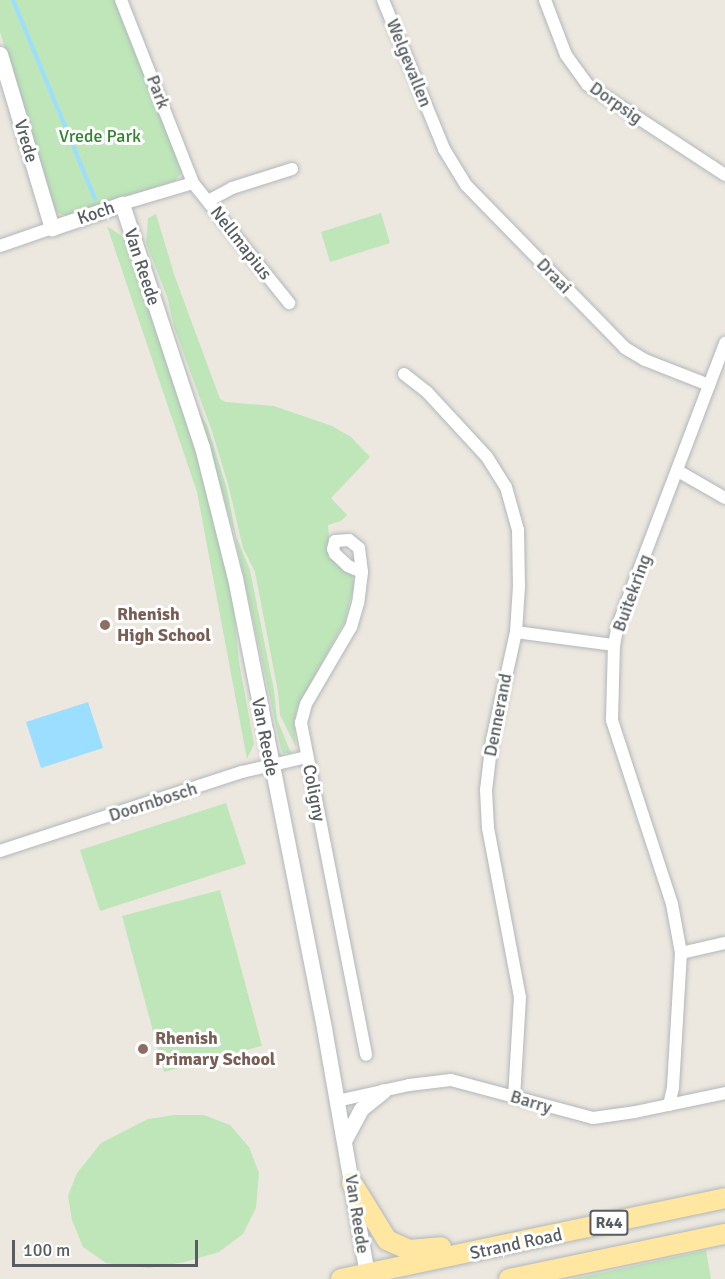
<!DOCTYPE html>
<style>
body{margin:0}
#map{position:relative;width:725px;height:1279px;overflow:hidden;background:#ece8df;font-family:Signika,sans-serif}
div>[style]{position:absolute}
.green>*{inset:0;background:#bee6b9}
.water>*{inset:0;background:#9cdeff}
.stream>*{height:4px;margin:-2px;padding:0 2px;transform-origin:2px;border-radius:2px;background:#9cdeff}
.roads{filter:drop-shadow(0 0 2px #b2b7bb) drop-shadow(0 0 2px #b2b7bb)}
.minor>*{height:12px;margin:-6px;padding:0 6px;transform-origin:6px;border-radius:6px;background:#fff}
.tertiary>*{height:15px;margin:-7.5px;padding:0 7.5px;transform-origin:7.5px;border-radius:7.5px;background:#fff}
.primary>*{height:20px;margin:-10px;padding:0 10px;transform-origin:10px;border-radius:10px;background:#ffe6a1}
.dots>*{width:16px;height:16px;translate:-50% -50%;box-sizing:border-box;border:3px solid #fff;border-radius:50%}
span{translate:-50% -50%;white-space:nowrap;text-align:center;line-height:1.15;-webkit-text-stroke:6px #fff;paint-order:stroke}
.shield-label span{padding:2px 4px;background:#fff;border:2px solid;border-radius:4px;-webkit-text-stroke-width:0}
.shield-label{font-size:16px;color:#585d61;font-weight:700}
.street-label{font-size:18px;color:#585d61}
.park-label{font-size:18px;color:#33822e}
.education-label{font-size:18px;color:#785e54;font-weight:700}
.left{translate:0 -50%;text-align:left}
.scale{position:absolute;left:12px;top:1240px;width:186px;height:27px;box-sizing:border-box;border:3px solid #585d61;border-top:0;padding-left:8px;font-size:18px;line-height:21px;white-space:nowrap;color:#585d61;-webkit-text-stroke:4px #fff;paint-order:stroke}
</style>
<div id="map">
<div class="green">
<i style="clip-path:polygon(0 0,117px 0,184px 170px,175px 181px,66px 216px,57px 213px,50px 200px,0 32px)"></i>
<i style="clip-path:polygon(381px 213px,390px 243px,330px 262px,321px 232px)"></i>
<i style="clip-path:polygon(156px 214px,175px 277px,220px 399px,226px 402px,274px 406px,332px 426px,351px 437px,370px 457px,331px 498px,347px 515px,341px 521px,328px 525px,330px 551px,352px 574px,354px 586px,345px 621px,297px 708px,294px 722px,296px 747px,280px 715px,278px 692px,255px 572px,243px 548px,228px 484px,212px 431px,174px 327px,167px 296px,146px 243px,148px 218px)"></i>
<i style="clip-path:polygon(107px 226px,123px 237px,194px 442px,212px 505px,233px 602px,239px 662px,254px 744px,247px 759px,197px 492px)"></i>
<i style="clip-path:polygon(198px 411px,207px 425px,227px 489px,236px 536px,250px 570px,274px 690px,277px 719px,291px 753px,283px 753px,281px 749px,235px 536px)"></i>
<i style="clip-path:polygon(226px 803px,246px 864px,100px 911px,80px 850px)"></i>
<i style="clip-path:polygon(220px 890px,262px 1046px,164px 1072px,122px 916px)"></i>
<i style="clip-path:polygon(175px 1115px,204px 1115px,230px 1125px,249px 1147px,259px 1173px,256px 1208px,243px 1234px,219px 1252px,185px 1262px,149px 1268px,106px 1263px,83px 1247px,72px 1220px,68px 1196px,77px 1173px,101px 1143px,148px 1119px)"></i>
<i style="clip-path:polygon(706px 1250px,711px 1279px,572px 1279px,592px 1275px)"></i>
</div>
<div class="water">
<i style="clip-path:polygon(88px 702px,103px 748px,41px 768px,26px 722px)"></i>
</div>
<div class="stream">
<i style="left:13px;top:0;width:215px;rotate:67.6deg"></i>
</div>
<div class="roads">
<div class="minor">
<i style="left:121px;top:0;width:197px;rotate:68.5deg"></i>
<i style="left:193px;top:183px;width:154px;rotate:51.3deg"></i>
<i style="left:383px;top:0;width:161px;rotate:67.7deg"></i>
<i style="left:444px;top:149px;width:42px;rotate:58.6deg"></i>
<i style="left:466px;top:185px;width:228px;rotate:45.7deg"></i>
<i style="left:625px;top:348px;width:23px;rotate:31deg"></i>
<i style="left:645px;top:360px;width:69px;rotate:21.3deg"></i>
<i style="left:545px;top:0;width:59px;rotate:69.1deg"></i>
<i style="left:566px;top:55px;width:37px;rotate:54deg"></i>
<i style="left:588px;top:85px;width:164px;rotate:33.3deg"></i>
<i style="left:208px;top:201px;width:27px;rotate:-28deg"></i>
<i style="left:232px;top:188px;width:63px;rotate:-17.6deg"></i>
<i style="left:122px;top:204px;width:74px;rotate:-16.5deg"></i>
<i style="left:0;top:246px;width:55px;rotate:-19.1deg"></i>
<i style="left:404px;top:374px;width:29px;rotate:38deg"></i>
<i style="left:427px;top:392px;width:88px;rotate:47.3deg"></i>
<i style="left:487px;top:457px;width:36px;rotate:58deg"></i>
<i style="left:506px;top:487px;width:45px;rotate:74.4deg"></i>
<i style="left:518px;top:530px;width:56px;rotate:89deg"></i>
<i style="left:519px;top:586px;width:46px;rotate:93.7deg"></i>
<i style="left:516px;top:632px;width:111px;rotate:102.5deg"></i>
<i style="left:492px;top:740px;width:50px;rotate:96.8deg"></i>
<i style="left:486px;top:790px;width:38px;rotate:87deg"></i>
<i style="left:488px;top:828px;width:172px;rotate:79.3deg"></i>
<i style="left:520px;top:997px;width:100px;rotate:93.4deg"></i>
<i style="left:678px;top:471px;width:54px;rotate:29.9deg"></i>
<i style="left:362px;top:572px;width:15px;rotate:-157deg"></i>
<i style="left:348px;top:566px;width:18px;rotate:-137deg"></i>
<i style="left:335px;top:554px;width:5px;rotate:-112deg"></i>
<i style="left:333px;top:549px;width:8px;rotate:-76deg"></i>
<i style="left:335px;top:541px;width:14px;rotate:-4deg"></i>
<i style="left:349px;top:540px;width:13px;rotate:39deg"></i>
<i style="left:359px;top:548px;width:24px;rotate:83deg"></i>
<i style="left:362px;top:572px;width:31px;rotate:97deg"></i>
<i style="left:358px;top:603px;width:25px;rotate:106deg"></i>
<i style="left:351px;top:627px;width:89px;rotate:120.3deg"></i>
<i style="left:306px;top:704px;width:20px;rotate:105deg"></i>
<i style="left:301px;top:723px;width:338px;rotate:78.9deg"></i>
<i style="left:516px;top:632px;width:99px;rotate:7.6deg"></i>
<i style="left:0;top:851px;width:255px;rotate:-18.1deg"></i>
<i style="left:242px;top:772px;width:67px;rotate:-13deg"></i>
<i style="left:681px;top:953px;width:45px;rotate:-12.8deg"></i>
<i style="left:337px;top:1101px;width:74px;rotate:-12.5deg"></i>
<i style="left:409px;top:1085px;width:42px;rotate:-6.8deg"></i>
<i style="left:451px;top:1080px;width:147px;rotate:15deg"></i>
<i style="left:593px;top:1118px;width:42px;rotate:-8.1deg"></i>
<i style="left:635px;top:1112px;width:92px;rotate:-11.9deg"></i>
<i style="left:669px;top:1105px;width:18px;rotate:-77deg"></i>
<i style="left:673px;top:1087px;width:134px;rotate:-86.6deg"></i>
<i style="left:681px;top:953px;width:50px;rotate:-100.4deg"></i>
<i style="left:672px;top:904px;width:194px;rotate:-108.1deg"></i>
<i style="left:612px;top:720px;width:75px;rotate:-88.5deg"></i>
<i style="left:614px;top:645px;width:20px;rotate:-79deg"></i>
<i style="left:618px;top:625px;width:302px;rotate:-69.2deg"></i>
</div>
<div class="tertiary">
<i style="left:0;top:54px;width:182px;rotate:73.4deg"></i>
<i style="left:52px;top:228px;width:74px;rotate:-18.9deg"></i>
<i style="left:122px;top:204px;width:256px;rotate:71.8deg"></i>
<i style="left:202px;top:447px;width:135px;rotate:75.9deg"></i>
<i style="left:235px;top:578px;width:459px;rotate:78.8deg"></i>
<i style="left:324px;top:1028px;width:255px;rotate:80.1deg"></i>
<i style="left:344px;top:1141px;width:36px;rotate:-62deg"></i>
<i style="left:361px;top:1109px;width:28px;rotate:-39deg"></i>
</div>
<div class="primary">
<i style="left:352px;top:1183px;width:67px;rotate:58.4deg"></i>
<i style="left:387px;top:1240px;width:24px;rotate:24deg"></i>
<i style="left:409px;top:1250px;width:32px;rotate:-5deg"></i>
<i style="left:341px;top:1279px;width:392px;rotate:-11.9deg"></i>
<i style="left:509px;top:1279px;width:221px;rotate:-11.8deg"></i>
</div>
</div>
<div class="dots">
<i style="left:105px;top:625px;background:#8d6e63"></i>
<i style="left:143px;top:1049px;background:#8d6e63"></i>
</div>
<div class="shield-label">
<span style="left:609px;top:1223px">R44</span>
</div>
<div class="street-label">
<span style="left:409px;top:63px;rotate:68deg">Welgevallen</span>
<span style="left:158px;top:92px;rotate:69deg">Park</span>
<span style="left:616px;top:103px;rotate:35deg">Dorpsig</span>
<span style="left:26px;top:141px;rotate:73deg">Vrede</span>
<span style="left:96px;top:213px;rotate:-19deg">Koch</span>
<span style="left:241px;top:243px;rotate:52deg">Nellmapius</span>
<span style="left:142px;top:267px;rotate:72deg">Van Reede</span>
<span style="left:554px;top:276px;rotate:46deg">Draai</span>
<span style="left:632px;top:593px;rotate:-70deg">Buitekring</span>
<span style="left:498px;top:715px;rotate:-79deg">Dennerand</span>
<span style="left:265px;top:737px;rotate:79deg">Van Reede</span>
<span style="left:314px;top:793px;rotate:79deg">Coligny</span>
<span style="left:153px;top:802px;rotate:-18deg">Doornbosch</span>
<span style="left:531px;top:1102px;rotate:17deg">Barry</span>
<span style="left:357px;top:1214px;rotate:81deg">Van Reede</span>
<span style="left:516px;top:1244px;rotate:-12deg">Strand Road</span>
</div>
<div class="park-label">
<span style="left:100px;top:136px">Vrede Park</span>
</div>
<div class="education-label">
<span class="left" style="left:117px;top:625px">Rhenish<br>High School</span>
<span class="left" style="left:155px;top:1049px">Rhenish<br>Primary School</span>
</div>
<div class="scale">100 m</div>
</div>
